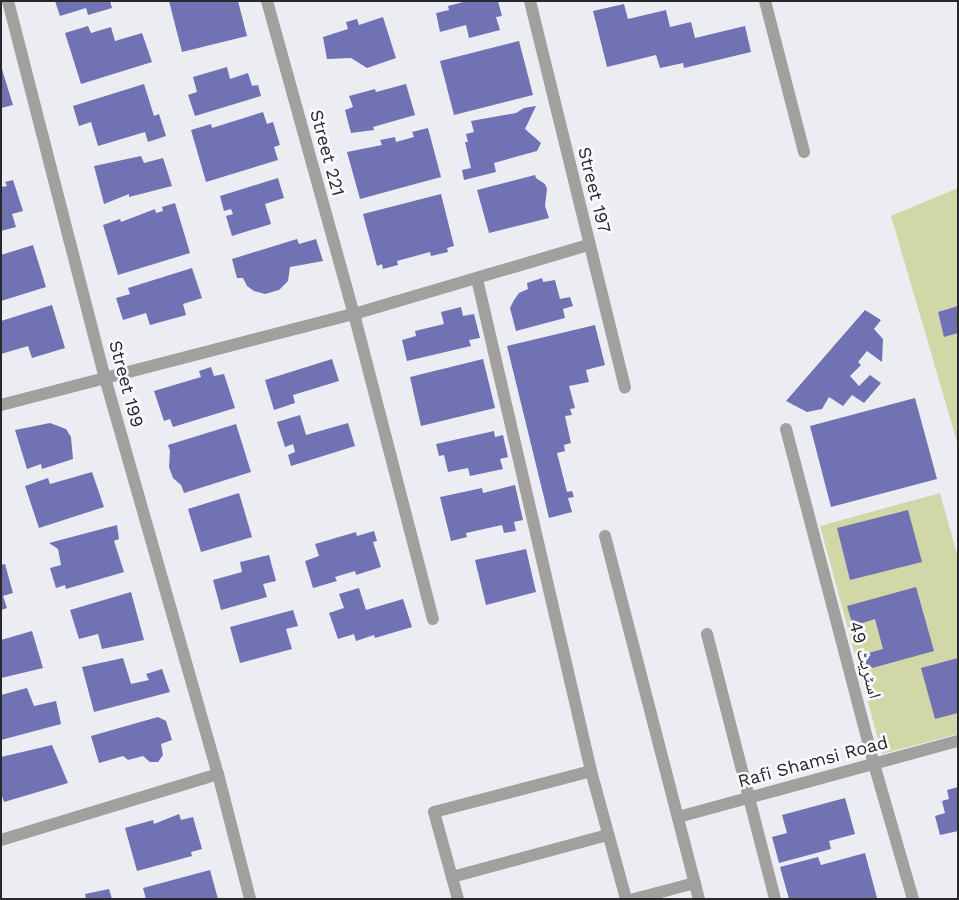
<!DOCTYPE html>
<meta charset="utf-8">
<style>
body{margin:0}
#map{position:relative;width:959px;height:900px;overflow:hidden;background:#ecedf2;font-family:"Work Sans","Noto Naskh Arabic",sans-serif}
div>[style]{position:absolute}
.green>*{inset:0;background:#d2d7a7}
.building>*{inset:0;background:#7172b3}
.street>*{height:12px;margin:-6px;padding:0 6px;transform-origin:6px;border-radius:6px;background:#a29f9f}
span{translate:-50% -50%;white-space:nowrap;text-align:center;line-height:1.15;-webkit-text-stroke:5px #fafaff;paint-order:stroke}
.street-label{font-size:18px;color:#28282a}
.frame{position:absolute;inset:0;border:2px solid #28282a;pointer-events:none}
</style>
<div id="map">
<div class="green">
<i style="clip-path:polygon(958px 188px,958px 445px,891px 216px)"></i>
<i style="clip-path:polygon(940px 493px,958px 558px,958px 734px,882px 754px,820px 526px)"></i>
</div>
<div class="building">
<i style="clip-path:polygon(55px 1px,110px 1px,112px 8px,88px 15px,86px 8px,60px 16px)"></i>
<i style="clip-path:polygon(169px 1px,238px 1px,247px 36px,182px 52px)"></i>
<i style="clip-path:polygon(467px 1px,498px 1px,502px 16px,496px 17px,500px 30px,469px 38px,466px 25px,440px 32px,436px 13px,449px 10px,448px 6px)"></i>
<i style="clip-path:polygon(624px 4px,628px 19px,666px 10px,670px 27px,691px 22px,695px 38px,745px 26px,751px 52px,684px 68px,683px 63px,660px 68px,656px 55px,607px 67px,593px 11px)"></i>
<i style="clip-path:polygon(383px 17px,396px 58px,367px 68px,351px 58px,327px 59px,323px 37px,348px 29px,346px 22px,357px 19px,359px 25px)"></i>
<i style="clip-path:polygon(88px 26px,91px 33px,111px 27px,115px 41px,142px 33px,152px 62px,81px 84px,65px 33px)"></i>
<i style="clip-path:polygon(519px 41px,533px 95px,454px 115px,440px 61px)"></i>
<i style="clip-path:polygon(1px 66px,13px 105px,1px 108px)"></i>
<i style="clip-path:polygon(227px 67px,230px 79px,248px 73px,252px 86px,258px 85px,261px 96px,195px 116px,188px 95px,197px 92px,193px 77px)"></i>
<i style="clip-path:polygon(144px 84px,154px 116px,159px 114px,166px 136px,148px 142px,145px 132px,98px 146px,91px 122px,79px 126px,73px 106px)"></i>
<i style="clip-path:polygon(406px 84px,415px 115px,373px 127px,374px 130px,351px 133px,345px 110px,353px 107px,349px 96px,375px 89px,376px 92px)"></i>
<i style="clip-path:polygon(536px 106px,525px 129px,541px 143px,537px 151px,494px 163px,496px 172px,464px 180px,462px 170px,471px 168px,465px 142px,468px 142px,466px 134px,474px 132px,471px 121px,516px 113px,524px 108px)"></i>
<i style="clip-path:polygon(263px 112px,267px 124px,273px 122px,280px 145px,274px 147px,278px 160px,206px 182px,191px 130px,211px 124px,212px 128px)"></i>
<i style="clip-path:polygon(428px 128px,441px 177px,360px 199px,347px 152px,382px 145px,380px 140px,395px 137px,396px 142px,414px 137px,412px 132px)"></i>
<i style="clip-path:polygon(141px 156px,144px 163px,163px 158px,172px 186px,129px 197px,129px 194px,104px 204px,94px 166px)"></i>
<i style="clip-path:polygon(535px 175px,536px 178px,545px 184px,547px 189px,545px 206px,549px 218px,489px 233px,477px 190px)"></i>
<i style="clip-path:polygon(278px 178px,284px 198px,265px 204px,271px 224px,232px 236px,226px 216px,233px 214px,231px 209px,224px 211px,220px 196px)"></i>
<i style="clip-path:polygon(13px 180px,23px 211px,12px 214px,16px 227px,1px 231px,1px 187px,7px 186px,5px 182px)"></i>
<i style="clip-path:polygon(441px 194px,454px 246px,447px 248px,448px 252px,431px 256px,430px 252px,397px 261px,398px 265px,383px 269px,382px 264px,377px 266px,363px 214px)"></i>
<i style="clip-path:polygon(175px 203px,190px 253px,118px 275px,103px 225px,120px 219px,121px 222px,155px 209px,156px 213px,163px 211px,162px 207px)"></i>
<i style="clip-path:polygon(297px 239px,299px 244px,316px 239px,323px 261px,290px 267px,288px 281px,279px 290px,265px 294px,254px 291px,247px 286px,243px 278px,237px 278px,232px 259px)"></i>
<i style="clip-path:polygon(33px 245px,46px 287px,1px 301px,1px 255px)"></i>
<i style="clip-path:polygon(192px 268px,202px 298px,183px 304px,186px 315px,150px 325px,146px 313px,123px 320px,116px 298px,130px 294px,128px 288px)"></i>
<i style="clip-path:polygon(542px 278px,543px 282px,555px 280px,560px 299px,570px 297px,573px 306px,563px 309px,565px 318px,516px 331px,510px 308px,514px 300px,519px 293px,528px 289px,527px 283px)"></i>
<i style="clip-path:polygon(52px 305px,65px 348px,32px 358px,28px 346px,1px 354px,1px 321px)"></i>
<i style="clip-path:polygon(958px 306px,958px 333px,944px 337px,938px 312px)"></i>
<i style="clip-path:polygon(461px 307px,463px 316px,474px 314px,480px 338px,469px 340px,471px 346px,407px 361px,402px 340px,416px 336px,415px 331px,444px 324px,441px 312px)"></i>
<i style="clip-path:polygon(865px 310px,881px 320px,874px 329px,883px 339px,882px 362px,867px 351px,858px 362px,861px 365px,850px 376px,859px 386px,870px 375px,881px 383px,864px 403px,852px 395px,843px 406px,829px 397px,822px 409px,807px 412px,786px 401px)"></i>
<i style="clip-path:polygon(595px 325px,605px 365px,586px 370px,589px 382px,569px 386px,575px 408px,570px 409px,572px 415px,565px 416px,571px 443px,564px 445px,565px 451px,557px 453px,567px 492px,572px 491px,574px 497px,568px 498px,572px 512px,549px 518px,507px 346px)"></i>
<i style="clip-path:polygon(332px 359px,339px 381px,293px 395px,295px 403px,274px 410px,265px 380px)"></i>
<i style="clip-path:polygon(483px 359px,495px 408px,421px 426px,410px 377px)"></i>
<i style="clip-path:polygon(211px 367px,214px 376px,224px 374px,235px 408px,173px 427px,170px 419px,164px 421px,154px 391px,201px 377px,199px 371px)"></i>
<i style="clip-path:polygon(915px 398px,937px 479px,831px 507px,810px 426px)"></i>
<i style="clip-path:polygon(300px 415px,306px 435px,348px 423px,355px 446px,291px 466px,288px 455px,295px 452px,293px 444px,285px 447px,277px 422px)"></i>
<i style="clip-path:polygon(50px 423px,66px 429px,71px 437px,73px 459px,42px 469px,41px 464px,27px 469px,15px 430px)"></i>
<i style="clip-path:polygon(236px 424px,251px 472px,184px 493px,181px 485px,173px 478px,169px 467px,170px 451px,168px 445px)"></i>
<i style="clip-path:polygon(494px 431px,495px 437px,503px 435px,508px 457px,500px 459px,503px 469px,470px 476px,468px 468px,448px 472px,444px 455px,439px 456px,436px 444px)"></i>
<i style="clip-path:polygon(92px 472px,104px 507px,39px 528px,25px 486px,48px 478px,50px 484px)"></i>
<i style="clip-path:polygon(515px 485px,523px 520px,514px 522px,516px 531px,504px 533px,502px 525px,466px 533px,467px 537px,451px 541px,440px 497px,482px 488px,483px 493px)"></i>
<i style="clip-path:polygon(239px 493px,252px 537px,201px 552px,188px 509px)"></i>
<i style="clip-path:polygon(908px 510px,922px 562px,850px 580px,837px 528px)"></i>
<i style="clip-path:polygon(117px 525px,119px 539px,114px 541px,124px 572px,66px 589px,65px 585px,56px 588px,50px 568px,61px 565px,58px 549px,49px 543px)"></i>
<i style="clip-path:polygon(374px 531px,377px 541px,373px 542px,381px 567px,356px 575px,355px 571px,335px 577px,337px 581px,313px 588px,305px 561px,319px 556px,315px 544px,356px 532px,357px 536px)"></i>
<i style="clip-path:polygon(526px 549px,536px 592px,486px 605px,475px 560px)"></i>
<i style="clip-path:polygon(269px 555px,276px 581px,263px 584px,267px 597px,221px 610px,213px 580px,242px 572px,240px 562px)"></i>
<i style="clip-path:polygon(5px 564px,13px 593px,3px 596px,7px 608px,1px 610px,1px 565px)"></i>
<i style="clip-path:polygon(916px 587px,934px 651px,865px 670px,861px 655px,883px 649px,875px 619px,853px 626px,847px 606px)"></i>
<i style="clip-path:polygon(359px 588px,366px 610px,403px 599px,412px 627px,375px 638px,374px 635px,356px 641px,354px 634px,338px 639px,329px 613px,344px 608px,339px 594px)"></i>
<i style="clip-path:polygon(131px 592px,144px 640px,102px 649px,98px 634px,79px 639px,70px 610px)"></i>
<i style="clip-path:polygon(293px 610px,298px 626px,286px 629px,292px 649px,240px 663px,230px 627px)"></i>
<i style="clip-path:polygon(32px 631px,43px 668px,1px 678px,1px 640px)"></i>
<i style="clip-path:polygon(123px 658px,131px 684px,149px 680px,146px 674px,162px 669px,170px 692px,94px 712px,82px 667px)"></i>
<i style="clip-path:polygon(958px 658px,958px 713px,935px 719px,921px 668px)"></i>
<i style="clip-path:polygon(27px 688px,34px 706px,56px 701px,61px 724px,1px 740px,1px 695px)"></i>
<i style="clip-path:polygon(158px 717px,166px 721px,172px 740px,161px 744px,163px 755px,158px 762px,150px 762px,143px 756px,128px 760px,123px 756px,99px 763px,91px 736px)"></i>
<i style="clip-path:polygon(52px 745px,68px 783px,4px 802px,1px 793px,1px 757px)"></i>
<i style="clip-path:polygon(958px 787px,958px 831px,940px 835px,935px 816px,945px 813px,942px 801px,949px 799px,947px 790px)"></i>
<i style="clip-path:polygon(845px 798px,855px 834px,829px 841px,831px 849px,779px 863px,772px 837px,787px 833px,782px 815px)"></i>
<i style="clip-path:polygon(179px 814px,181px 820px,193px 817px,202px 849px,191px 852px,192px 856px,137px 871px,125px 828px,153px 820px,154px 824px)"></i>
<i style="clip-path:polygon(865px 853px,877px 898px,789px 899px,780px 867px,818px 857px,821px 865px)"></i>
<i style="clip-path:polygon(210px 870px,218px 899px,146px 899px,143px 888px)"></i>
<i style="clip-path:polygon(109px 889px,112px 899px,86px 899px,85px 894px)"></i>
</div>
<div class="street">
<i style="left:8px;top:1px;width:389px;rotate:75.6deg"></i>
<i style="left:105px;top:378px;width:412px;rotate:74.1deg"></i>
<i style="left:218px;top:774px;width:129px;rotate:75.6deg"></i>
<i style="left:267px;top:1px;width:325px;rotate:74.5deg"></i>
<i style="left:354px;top:314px;width:315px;rotate:75.5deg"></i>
<i style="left:530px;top:1px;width:398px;rotate:76.2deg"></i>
<i style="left:765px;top:1px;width:156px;rotate:75.5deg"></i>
<i style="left:477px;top:279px;width:505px;rotate:76.95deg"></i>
<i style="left:591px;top:771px;width:133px;rotate:74.7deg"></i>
<i style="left:1px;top:405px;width:365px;rotate:-14.5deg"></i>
<i style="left:354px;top:314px;width:245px;rotate:-16.4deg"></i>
<i style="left:786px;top:429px;width:346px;rotate:75.3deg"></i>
<i style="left:874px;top:764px;width:141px;rotate:73.9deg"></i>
<i style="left:605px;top:536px;width:375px;rotate:75.5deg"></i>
<i style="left:707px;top:634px;width:274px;rotate:75.6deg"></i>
<i style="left:678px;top:817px;width:290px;rotate:-15.2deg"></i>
<i style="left:1px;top:840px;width:227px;rotate:-16.9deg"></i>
<i style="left:452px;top:877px;width:162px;rotate:-15.1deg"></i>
<i style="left:458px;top:899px;width:90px;rotate:-105.4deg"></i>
<i style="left:434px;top:812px;width:162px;rotate:-14.6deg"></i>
<i style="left:634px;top:899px;width:63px;rotate:-14.7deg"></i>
</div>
<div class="street-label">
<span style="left:327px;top:153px;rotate:75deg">Street 221</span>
<span style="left:594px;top:190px;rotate:76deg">Street 197</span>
<span style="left:126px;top:384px;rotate:75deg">Street 199</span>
<span style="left:865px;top:660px;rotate:75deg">اسٹریٹ 49</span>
<span style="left:813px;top:762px;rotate:-15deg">Rafi Shamsi Road</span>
</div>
<div class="frame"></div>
</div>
